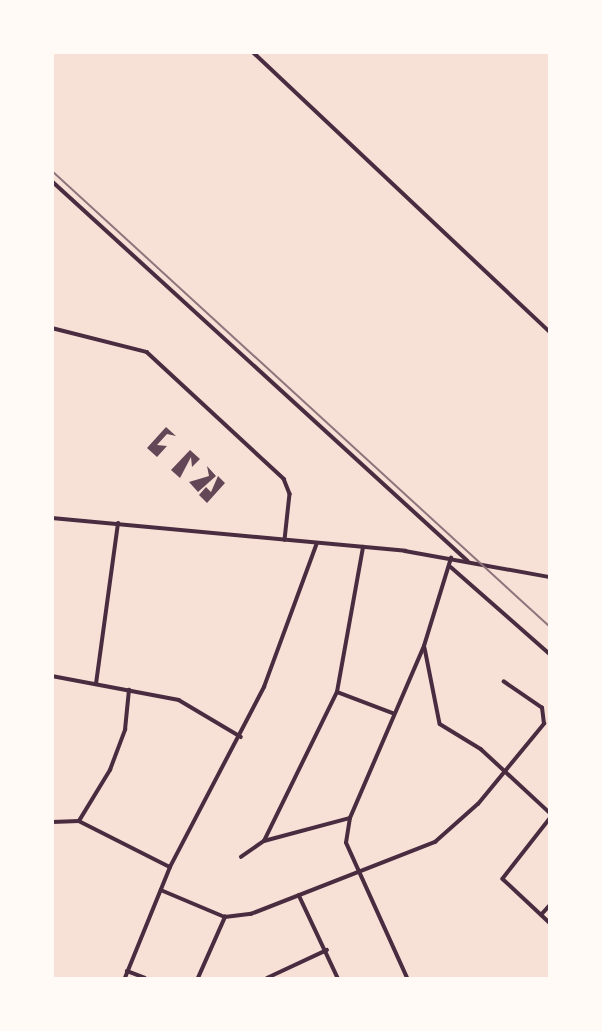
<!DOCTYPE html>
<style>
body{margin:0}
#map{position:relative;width:602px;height:1031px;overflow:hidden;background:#f7e1d7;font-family:"Work Sans",sans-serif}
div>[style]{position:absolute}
.building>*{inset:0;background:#644757}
.minor>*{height:3.5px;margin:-1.75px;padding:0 1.75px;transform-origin:1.75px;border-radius:1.75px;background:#4a2c40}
.tertiary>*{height:3.5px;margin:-1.75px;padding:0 1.75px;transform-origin:1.75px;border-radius:1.75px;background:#4a2c40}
.rail>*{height:2px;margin:-1px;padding:0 1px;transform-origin:1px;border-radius:1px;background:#8f747c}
span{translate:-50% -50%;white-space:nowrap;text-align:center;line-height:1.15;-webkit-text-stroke:5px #fffaf5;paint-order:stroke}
.frame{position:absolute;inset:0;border:54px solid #fffaf5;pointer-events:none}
</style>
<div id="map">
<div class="building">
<i style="clip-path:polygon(166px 427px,176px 436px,167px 434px,157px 445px,167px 446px,157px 457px,147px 448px)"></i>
<i style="clip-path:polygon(190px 450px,200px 459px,192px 467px,191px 457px,180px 478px,171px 470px)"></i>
<i style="clip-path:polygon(207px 466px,216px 476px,198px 492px,189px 482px,209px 476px)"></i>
<i style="clip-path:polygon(218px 476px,225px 483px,207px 503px,199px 495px,206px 487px,211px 492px)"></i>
</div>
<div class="minor">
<i style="left:52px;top:181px;width:563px;rotate:42.41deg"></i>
<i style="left:52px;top:328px;width:98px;rotate:14.2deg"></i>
<i style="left:147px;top:352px;width:187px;rotate:42.8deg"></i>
<i style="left:284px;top:479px;width:16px;rotate:68deg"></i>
<i style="left:290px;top:494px;width:46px;rotate:96.2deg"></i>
<i style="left:451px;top:567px;width:132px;rotate:41.3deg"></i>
<i style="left:425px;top:648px;width:77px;rotate:78.8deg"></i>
<i style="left:440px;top:724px;width:48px;rotate:31.4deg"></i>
<i style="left:481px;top:749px;width:94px;rotate:42.8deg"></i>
<i style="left:52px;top:676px;width:129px;rotate:10.7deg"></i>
<i style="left:179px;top:700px;width:72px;rotate:30.8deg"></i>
<i style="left:96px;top:684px;width:162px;rotate:-82.2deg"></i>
<i style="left:337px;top:692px;width:60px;rotate:20.6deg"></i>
<i style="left:550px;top:819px;width:76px;rotate:128.1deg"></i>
<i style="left:503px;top:879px;width:64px;rotate:43.1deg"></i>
<i style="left:79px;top:821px;width:60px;rotate:-58.7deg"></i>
<i style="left:110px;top:770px;width:43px;rotate:-69.4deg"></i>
<i style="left:125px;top:730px;width:40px;rotate:-84.3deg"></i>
<i style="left:52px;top:822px;width:27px;rotate:-2deg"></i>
<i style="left:79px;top:821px;width:102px;rotate:26.8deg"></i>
<i style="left:264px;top:841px;width:89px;rotate:-15deg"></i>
<i style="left:241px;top:857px;width:28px;rotate:-35deg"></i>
<i style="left:264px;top:841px;width:166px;rotate:-63.9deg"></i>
<i style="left:337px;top:692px;width:147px;rotate:-79.8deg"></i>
<i style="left:161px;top:890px;width:69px;rotate:22.9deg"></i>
<i style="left:225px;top:917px;width:26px;rotate:-7deg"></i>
<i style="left:251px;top:914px;width:198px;rotate:-21.4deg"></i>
<i style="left:435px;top:842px;width:57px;rotate:-41.5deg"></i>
<i style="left:478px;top:804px;width:104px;rotate:-50.5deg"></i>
<i style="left:544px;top:724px;width:16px;rotate:-97deg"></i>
<i style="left:542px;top:708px;width:46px;rotate:-145.6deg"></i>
<i style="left:299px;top:895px;width:92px;rotate:64.8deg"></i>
<i style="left:541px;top:915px;width:13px;rotate:-48deg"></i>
<i style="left:127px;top:971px;width:19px;rotate:21deg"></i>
<i style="left:125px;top:978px;width:120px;rotate:-67.9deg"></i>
<i style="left:170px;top:867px;width:203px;rotate:-62.4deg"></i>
<i style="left:264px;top:687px;width:153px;rotate:-69.8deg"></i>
<i style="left:198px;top:978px;width:67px;rotate:-66.1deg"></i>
<i style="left:267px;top:978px;width:66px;rotate:-25deg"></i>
<i style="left:407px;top:978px;width:148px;rotate:-114.3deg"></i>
<i style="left:346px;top:843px;width:25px;rotate:-81deg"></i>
<i style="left:350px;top:818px;width:187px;rotate:-66.7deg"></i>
<i style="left:424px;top:646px;width:92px;rotate:-72.9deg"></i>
</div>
<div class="tertiary">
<i style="left:253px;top:52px;width:408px;rotate:43.3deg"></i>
<i style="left:52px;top:518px;width:355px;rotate:5.3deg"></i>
<i style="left:405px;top:551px;width:147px;rotate:10.2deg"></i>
</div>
<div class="rail">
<i style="left:52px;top:171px;width:675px;rotate:42.48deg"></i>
</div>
<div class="frame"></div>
</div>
